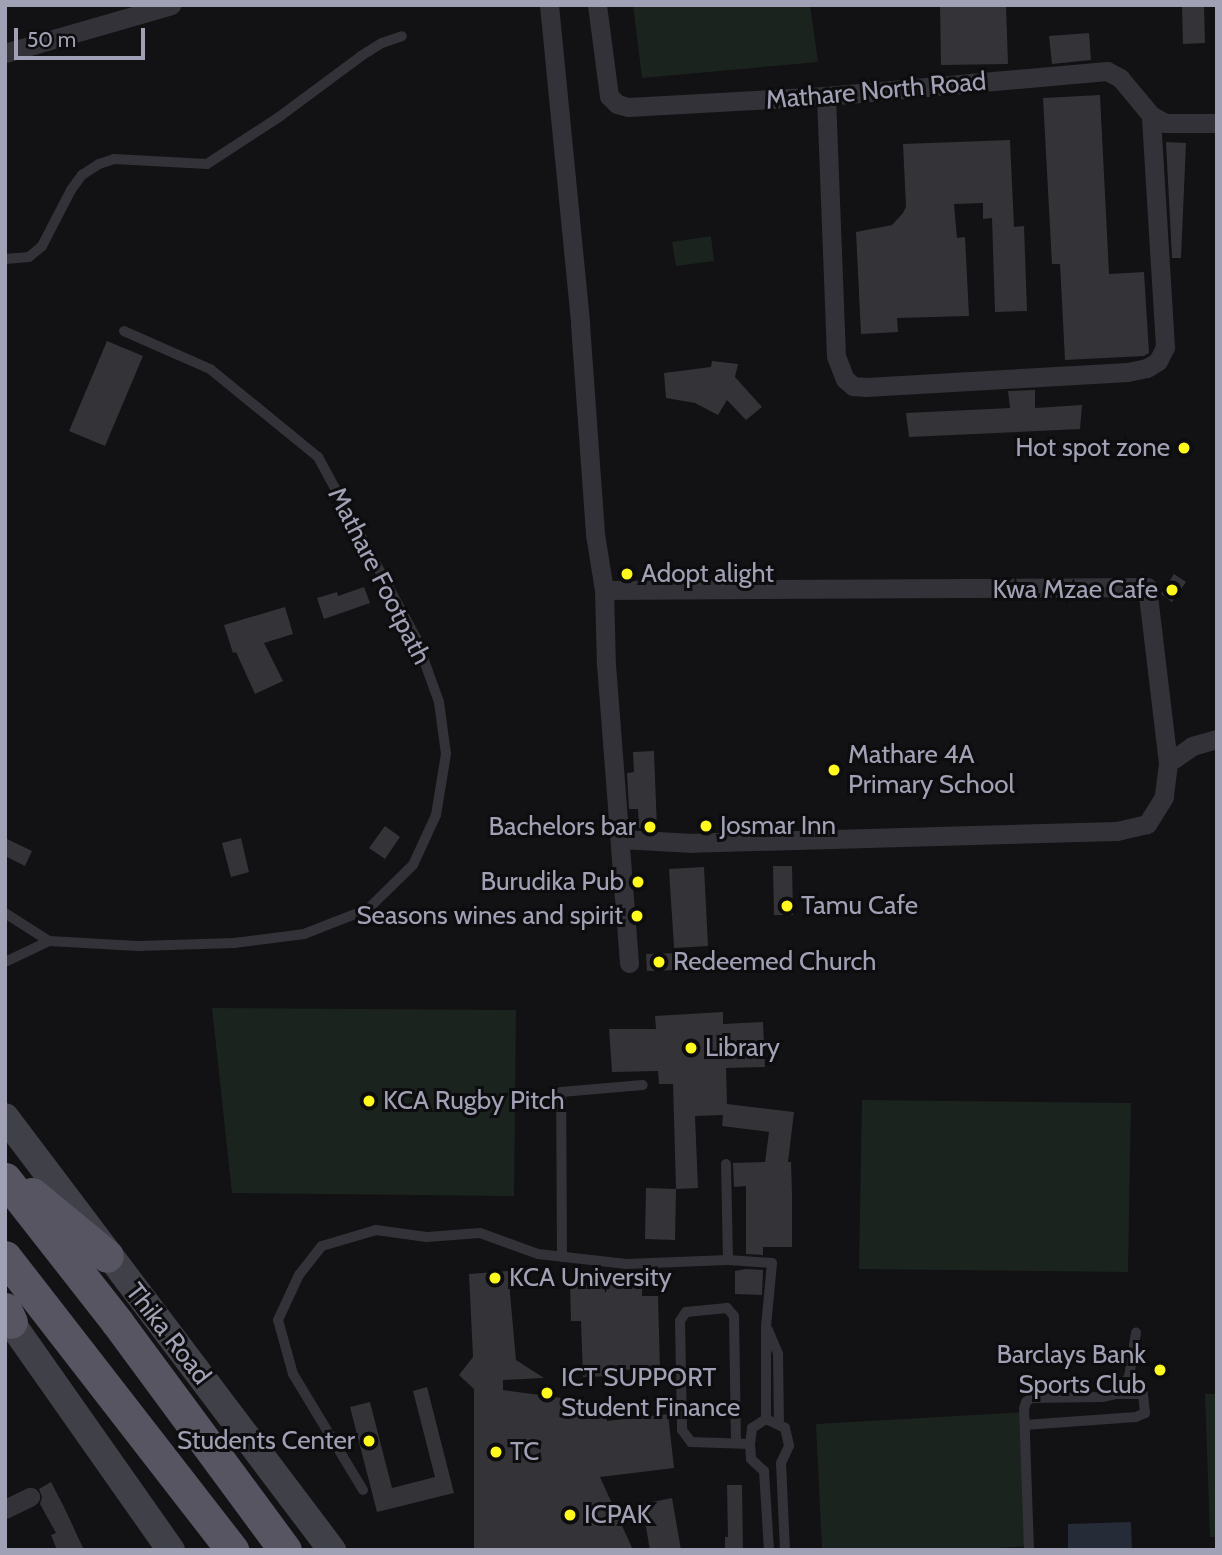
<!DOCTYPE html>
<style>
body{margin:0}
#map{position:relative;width:1222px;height:1555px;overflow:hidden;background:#121113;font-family:Cabin,sans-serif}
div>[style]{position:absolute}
.green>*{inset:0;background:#1b231e}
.water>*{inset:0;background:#262b38}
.building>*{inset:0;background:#343338}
.service>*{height:10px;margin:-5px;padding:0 5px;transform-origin:5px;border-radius:5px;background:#333238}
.minor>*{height:19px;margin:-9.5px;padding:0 9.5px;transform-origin:9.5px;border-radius:9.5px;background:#333238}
.secondary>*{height:28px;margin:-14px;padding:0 14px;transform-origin:14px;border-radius:14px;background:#404049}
.trunk>*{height:33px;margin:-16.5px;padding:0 16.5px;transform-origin:16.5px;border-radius:16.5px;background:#565561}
.dots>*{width:19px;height:19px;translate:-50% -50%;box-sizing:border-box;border:4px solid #0d0c0e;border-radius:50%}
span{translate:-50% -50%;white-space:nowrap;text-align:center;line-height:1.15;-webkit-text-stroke:6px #0d0c0e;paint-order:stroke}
.street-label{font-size:26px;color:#a1a1b5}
.poi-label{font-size:26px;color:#a1a1b5}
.right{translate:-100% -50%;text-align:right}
.left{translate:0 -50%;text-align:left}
.frame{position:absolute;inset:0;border:7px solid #a1a1b5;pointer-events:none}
.scale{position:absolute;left:14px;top:28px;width:131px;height:32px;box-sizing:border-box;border:4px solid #a1a1b5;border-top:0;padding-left:9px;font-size:21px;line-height:24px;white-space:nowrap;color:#a1a1b5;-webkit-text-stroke:5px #0d0c0e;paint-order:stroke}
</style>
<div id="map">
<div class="green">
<i style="clip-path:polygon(633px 5px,810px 5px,818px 62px,642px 78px)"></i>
<i style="clip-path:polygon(711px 236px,714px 261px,676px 266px,672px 242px)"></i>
<i style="clip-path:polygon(212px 1008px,516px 1010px,514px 1196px,232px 1193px)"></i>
<i style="clip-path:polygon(862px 1100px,1131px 1103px,1128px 1272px,859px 1269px)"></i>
<i style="clip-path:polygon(1205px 1394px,1217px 1394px,1217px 1537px,1210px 1537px)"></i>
<i style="clip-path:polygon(1025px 1412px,1031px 1546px,960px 1550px,822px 1550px,816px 1424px)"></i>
</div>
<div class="water">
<i style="clip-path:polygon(1131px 1522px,1132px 1550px,1068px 1550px,1068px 1524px)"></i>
</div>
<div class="building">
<i style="clip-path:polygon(940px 5px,1006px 5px,1008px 64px,941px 65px)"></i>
<i style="clip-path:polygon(1182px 5px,1204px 5px,1205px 43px,1183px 44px)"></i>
<i style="clip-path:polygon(1089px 33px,1091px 60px,1052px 64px,1049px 36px)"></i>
<i style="clip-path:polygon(1100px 95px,1109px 274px,1144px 272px,1149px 353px,1144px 356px,1065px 360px,1060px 264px,1052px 264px,1043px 98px)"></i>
<i style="clip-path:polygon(1010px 140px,1014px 227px,1024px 226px,1027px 311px,995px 312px,992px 218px,983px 219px,983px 203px,954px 204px,957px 238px,965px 237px,969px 316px,897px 318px,898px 332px,861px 334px,856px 232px,892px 225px,903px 213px,906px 207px,903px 144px)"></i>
<i style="clip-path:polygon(1166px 142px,1186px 143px,1181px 258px,1172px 258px)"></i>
<i style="clip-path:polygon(107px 341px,143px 356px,105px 446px,69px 431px)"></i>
<i style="clip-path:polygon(712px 361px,738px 364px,735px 377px,762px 407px,746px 420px,727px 400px,718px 415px,695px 403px,666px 398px,664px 373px,711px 367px)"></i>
<i style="clip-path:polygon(1035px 390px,1035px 408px,1082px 405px,1080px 429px,909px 437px,906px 413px,1010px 408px,1008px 391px)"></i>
<i style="clip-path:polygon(1174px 574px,1186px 582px,1172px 602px,1161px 594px)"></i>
<i style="clip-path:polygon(364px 587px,370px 603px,324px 619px,317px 598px,337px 592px,338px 596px)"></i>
<i style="clip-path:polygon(285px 607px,293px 634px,264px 643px,283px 681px,255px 694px,236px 652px,233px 653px,224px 625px)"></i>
<i style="clip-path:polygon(654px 751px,657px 829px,639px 828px,638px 809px,629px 809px,627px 773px,634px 772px,633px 752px)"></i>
<i style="clip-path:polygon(385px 826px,400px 837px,385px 859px,369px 848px)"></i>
<i style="clip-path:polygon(5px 838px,32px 851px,25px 866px,5px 856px)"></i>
<i style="clip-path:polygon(241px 838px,249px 872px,231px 877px,222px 843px)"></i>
<i style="clip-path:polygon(773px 866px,792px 866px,793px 915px,774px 915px)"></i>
<i style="clip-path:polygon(704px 867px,708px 946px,674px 948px,669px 869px)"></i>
<i style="clip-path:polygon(680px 953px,680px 970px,647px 971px,646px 954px)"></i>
<i style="clip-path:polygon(723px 1012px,723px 1024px,763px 1022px,765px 1067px,726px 1068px,727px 1104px,794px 1112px,788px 1162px,791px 1162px,792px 1193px,792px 1247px,763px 1247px,763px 1255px,746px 1254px,746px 1186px,734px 1187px,733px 1163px,765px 1162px,769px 1132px,722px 1126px,723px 1115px,695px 1116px,698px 1188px,676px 1189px,673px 1084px,659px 1084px,658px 1071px,612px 1072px,609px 1029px,656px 1029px,655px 1016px)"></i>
<i style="clip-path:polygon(646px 1188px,676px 1189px,675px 1240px,645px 1239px)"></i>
<i style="clip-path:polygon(746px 1269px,763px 1270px,762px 1295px,735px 1294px,735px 1271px)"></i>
<i style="clip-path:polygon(508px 1271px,516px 1360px,544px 1378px,503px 1380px,503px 1390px,606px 1404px,607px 1421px,668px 1414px,674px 1468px,600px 1477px,633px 1550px,474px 1550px,474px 1389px,459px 1375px,473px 1357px,469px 1274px)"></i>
<i style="clip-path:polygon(642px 1274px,642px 1296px,658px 1296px,660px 1369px,616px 1370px,616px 1376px,583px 1377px,581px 1321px,571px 1321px,570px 1285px,598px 1284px,597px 1275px)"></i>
<i style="clip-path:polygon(427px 1387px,454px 1493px,377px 1512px,350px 1407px,370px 1402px,392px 1488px,435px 1477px,413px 1391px)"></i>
<i style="clip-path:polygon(51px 1482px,64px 1507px,84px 1550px,57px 1550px,51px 1535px,56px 1533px,40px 1504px,42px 1497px,39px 1489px)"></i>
<i style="clip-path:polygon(727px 1485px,742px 1485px,743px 1550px,725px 1550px,725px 1537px,728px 1537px)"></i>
<i style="clip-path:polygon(672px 1498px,681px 1550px,650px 1550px,642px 1504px)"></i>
</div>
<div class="service">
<i style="left:5px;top:259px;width:24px;rotate:-5deg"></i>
<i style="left:29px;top:257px;width:17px;rotate:-40deg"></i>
<i style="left:42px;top:246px;width:63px;rotate:-62.6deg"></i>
<i style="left:71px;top:190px;width:19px;rotate:-54deg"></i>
<i style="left:82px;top:175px;width:20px;rotate:-33deg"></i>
<i style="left:99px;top:164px;width:16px;rotate:-18deg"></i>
<i style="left:114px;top:159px;width:93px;rotate:3.1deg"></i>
<i style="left:207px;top:164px;width:86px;rotate:-33.1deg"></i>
<i style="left:279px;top:117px;width:102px;rotate:-36.6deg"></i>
<i style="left:361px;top:56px;width:25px;rotate:-32deg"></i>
<i style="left:382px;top:43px;width:21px;rotate:-19deg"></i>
<i style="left:5px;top:913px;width:52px;rotate:32.5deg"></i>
<i style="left:5px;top:962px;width:49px;rotate:-25.5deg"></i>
<i style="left:49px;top:941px;width:89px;rotate:3.2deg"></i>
<i style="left:138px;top:946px;width:96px;rotate:-1.8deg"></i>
<i style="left:234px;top:943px;width:71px;rotate:-7.3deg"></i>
<i style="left:304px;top:934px;width:69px;rotate:-21.3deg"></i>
<i style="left:368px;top:909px;width:63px;rotate:-44.4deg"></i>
<i style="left:413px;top:865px;width:55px;rotate:-65.3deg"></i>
<i style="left:436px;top:815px;width:62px;rotate:-80.7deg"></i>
<i style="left:446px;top:754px;width:52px;rotate:-97.7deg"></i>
<i style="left:439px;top:702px;width:68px;rotate:-109.8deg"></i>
<i style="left:416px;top:638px;width:206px;rotate:-118.4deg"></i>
<i style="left:318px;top:457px;width:139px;rotate:-140.8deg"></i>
<i style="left:210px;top:369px;width:94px;rotate:-156.2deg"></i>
<i style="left:726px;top:1164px;width:96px;rotate:88.8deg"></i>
<i style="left:562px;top:1257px;width:165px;rotate:-90.3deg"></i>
<i style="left:561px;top:1092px;width:82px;rotate:-4.9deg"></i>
<i style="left:768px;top:1330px;width:26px;rotate:67deg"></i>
<i style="left:778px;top:1354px;width:71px;rotate:89.2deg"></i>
<i style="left:766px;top:1419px;width:21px;rotate:25deg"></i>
<i style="left:785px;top:1428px;width:18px;rotate:77deg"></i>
<i style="left:789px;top:1446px;width:19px;rotate:115deg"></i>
<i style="left:781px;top:1463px;width:87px;rotate:87.4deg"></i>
<i style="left:1025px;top:1425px;width:111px;rotate:-4.1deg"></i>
<i style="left:1136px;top:1417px;width:10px;rotate:-24deg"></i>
<i style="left:1145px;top:1413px;width:19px;rotate:-96deg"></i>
<i style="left:1143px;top:1394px;width:26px;rotate:180deg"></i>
<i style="left:736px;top:1442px;width:126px;rotate:-90.9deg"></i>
<i style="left:734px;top:1316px;width:11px;rotate:-131deg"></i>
<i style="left:727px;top:1308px;width:41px;rotate:174.4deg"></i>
<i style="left:686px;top:1312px;width:11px;rotate:124deg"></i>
<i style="left:680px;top:1321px;width:109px;rotate:88.9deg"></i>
<i style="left:682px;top:1430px;width:15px;rotate:53deg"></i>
<i style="left:691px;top:1442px;width:59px;rotate:1.9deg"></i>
<i style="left:750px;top:1444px;width:15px;rotate:86deg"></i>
<i style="left:751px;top:1459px;width:18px;rotate:43deg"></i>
<i style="left:764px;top:1471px;width:79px;rotate:86.4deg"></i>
<i style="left:363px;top:1490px;width:135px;rotate:-121.1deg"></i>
<i style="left:293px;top:1374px;width:56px;rotate:-105.5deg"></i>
<i style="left:278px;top:1320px;width:50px;rotate:-65deg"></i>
<i style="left:299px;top:1275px;width:37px;rotate:-52deg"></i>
<i style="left:322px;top:1246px;width:56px;rotate:-16.5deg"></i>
<i style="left:376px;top:1230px;width:51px;rotate:7.8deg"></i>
<i style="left:427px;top:1237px;width:53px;rotate:-4.3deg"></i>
<i style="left:480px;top:1233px;width:62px;rotate:19.9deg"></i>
<i style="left:538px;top:1254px;width:89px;rotate:6.5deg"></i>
<i style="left:626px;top:1264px;width:102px;rotate:-2.2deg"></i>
<i style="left:728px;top:1260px;width:44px;rotate:3.9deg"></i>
<i style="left:772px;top:1263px;width:64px;rotate:95.4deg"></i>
<i style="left:766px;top:1327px;width:92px;rotate:90deg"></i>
<i style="left:766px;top:1419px;width:17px;rotate:147deg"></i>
<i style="left:752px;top:1428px;width:16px;rotate:97deg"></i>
<i style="left:1029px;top:1550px;width:141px;rotate:-92deg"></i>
<i style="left:1024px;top:1409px;width:7px;rotate:-74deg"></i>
<i style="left:1026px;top:1402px;width:6px;rotate:-39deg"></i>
<i style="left:1031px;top:1398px;width:71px;rotate:-0.8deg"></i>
<i style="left:1102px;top:1397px;width:14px;rotate:-12deg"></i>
<i style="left:1116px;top:1394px;width:21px;rotate:-53deg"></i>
<i style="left:1129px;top:1377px;width:45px;rotate:-81deg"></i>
</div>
<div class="minor">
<i style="left:549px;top:5px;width:321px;rotate:84.4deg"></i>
<i style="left:580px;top:324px;width:211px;rotate:85.9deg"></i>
<i style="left:595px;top:534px;width:57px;rotate:80.9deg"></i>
<i style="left:604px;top:590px;width:74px;rotate:88.5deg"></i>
<i style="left:606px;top:664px;width:300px;rotate:85.6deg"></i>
<i style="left:597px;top:5px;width:92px;rotate:82.5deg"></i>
<i style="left:609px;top:96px;width:11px;rotate:45deg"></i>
<i style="left:617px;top:104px;width:11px;rotate:15deg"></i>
<i style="left:628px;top:107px;width:198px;rotate:-3.2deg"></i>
<i style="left:826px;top:96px;width:282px;rotate:-5.1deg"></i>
<i style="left:1107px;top:71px;width:15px;rotate:28deg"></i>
<i style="left:1120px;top:78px;width:48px;rotate:50deg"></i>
<i style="left:1151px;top:115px;width:16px;rotate:30deg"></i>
<i style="left:1165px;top:123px;width:52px"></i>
<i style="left:5px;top:53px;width:173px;rotate:-16.1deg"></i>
<i style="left:826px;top:96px;width:260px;rotate:87.8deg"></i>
<i style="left:836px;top:356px;width:25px;rotate:69deg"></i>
<i style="left:845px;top:379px;width:11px;rotate:41deg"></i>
<i style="left:853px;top:386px;width:13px;rotate:4deg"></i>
<i style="left:866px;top:387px;width:262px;rotate:-3.3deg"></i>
<i style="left:1128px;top:372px;width:19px;rotate:-12deg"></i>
<i style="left:1147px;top:368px;width:13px;rotate:-32deg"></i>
<i style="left:1158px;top:361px;width:16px;rotate:-63deg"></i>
<i style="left:1165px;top:347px;width:232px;rotate:-93.5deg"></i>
<i style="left:604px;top:590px;width:543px;rotate:-0.32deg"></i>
<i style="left:1147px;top:587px;width:177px;rotate:83.2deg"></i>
<i style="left:1168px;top:763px;width:34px;rotate:97deg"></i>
<i style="left:1164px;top:797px;width:32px;rotate:122deg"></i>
<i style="left:1147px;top:824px;width:32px;rotate:167deg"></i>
<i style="left:1116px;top:831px;width:423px;rotate:178.4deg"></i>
<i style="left:693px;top:843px;width:73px;rotate:-176.9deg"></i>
<i style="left:1168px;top:763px;width:29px;rotate:-35deg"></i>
<i style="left:1192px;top:746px;width:26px;rotate:-16deg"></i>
<i style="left:5px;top:1509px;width:28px;rotate:-26deg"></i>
</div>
<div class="secondary">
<i style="left:5px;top:1117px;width:543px;rotate:52.94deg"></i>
<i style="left:5px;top:1314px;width:289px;rotate:54.9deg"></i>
</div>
<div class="trunk">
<i style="left:5px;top:1179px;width:182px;rotate:51.9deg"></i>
<i style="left:117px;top:1322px;width:283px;rotate:53.6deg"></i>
<i style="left:32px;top:1194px;width:97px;rotate:39.6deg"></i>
<i style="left:5px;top:1257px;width:371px;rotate:52.2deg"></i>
<i style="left:5px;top:1309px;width:14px;rotate:65deg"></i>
</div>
<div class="dots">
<i style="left:1184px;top:448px;background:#fff91d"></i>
<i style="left:627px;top:574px;background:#fff91d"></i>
<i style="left:1172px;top:590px;background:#fff91d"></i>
<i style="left:834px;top:770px;background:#fff91d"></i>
<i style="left:706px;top:826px;background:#fff91d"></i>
<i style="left:650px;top:827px;background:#fff91d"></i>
<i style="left:638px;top:882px;background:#fff91d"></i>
<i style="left:787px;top:906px;background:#fff91d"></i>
<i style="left:637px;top:916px;background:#fff91d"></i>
<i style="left:659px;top:962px;background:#fff91d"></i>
<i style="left:691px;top:1048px;background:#fff91d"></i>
<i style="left:369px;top:1101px;background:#fff91d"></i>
<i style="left:495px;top:1278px;background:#fff91d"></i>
<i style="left:1160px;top:1370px;background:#fff91d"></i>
<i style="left:547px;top:1393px;background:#fff91d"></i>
<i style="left:369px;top:1441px;background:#fff91d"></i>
<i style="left:496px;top:1452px;background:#fff91d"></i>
<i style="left:570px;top:1515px;background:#fff91d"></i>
</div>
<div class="street-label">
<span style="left:876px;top:91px;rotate:-5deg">Mathare North Road</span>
<span style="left:379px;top:576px;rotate:63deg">Mathare Footpath</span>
<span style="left:168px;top:1334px;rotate:52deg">Thika Road</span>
</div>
<div class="poi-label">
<span class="right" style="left:1170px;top:448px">Hot spot zone</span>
<span class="left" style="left:641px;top:574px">Adopt alight</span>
<span class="right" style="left:1158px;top:590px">Kwa Mzae Cafe</span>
<span class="left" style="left:848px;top:770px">Mathare 4A<br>Primary School</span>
<span class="left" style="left:720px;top:826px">Josmar Inn</span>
<span class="right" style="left:636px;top:827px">Bachelors bar</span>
<span class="right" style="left:624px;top:882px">Burudika Pub</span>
<span class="left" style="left:801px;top:906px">Tamu Cafe</span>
<span class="right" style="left:623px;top:916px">Seasons wines and spirit</span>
<span class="left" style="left:673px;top:962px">Redeemed Church</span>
<span class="left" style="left:705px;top:1048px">Library</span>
<span class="left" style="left:383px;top:1101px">KCA Rugby Pitch</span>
<span class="left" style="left:509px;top:1278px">KCA University</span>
<span class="right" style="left:1146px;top:1370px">Barclays Bank<br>Sports Club</span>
<span class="left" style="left:561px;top:1393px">ICT SUPPORT<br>Student Finance</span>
<span class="right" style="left:355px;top:1441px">Students Center</span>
<span class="left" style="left:510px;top:1452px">TC</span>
<span class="left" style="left:584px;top:1515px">ICPAK</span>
</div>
<div class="frame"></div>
<div class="scale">50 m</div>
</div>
